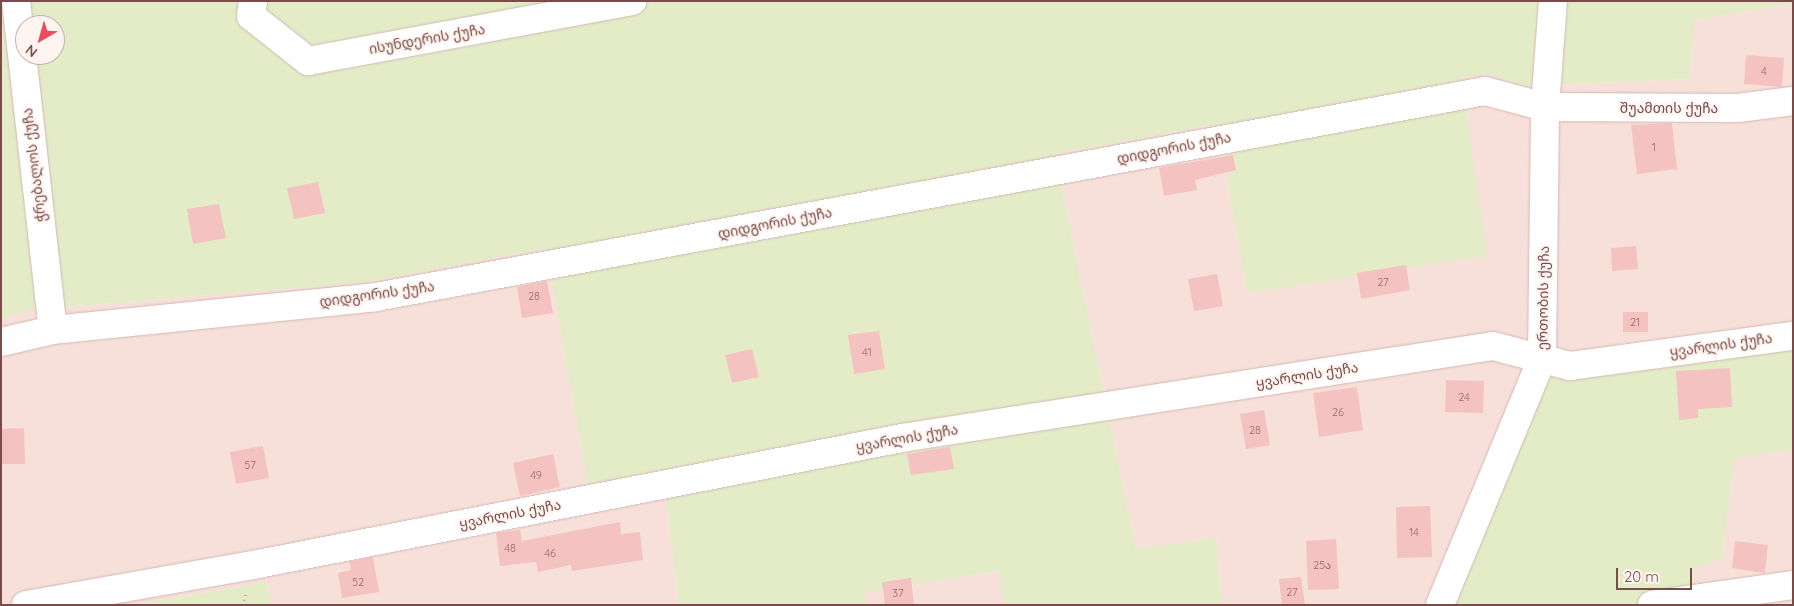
<!DOCTYPE html>
<meta charset="utf-8">
<style>
body{margin:0}
#map{position:relative;width:1794px;height:606px;overflow:hidden;background:#fdeee9;font-family:Quicksand,"Noto Sans Georgian",sans-serif}
div>[style]{position:absolute}
.residential>*{inset:0;background:#f7e0da}
.green>*{inset:0;background:#e3ecc6}
.building>*{inset:0;background:#f4c2c0}
.path>*{height:3px;margin-top:-1.5px;transform-origin:0;background:repeating-linear-gradient(90deg,#d9a4a2 0 1px,transparent 0 5px)}
.roads{filter:drop-shadow(0 0 1px #d5b7b3) drop-shadow(0 0 1px #d5b7b3)}
.street>*{height:28px;margin:-14px;padding:0 14px;transform-origin:14px;border-radius:14px;background:#fff}
span{translate:-50% -50%;white-space:nowrap;text-align:center;line-height:1.15;-webkit-text-stroke:4px #fff4f0;paint-order:stroke}
.number-label{font-size:11px;color:#986a68}
.number-label span{-webkit-text-stroke-width:0}
.street-label{font-size:14px;color:#794c4b}
.frame{position:absolute;inset:0;border:2px solid #794c4b;pointer-events:none}
.north{position:absolute;left:15px;top:15px;width:50px;height:50px;box-sizing:border-box;background:#fff4f0;border:1px solid #c9b1ae;border-radius:50%;rotate:218deg;font-size:14px;font-weight:700;line-height:20px;text-align:center;color:#794c4b}
.north::after{content:'';display:block;margin:auto;width:18px;height:22px;background:#ea4c5f;clip-path:polygon(50% 0,100% 100%,50% 72%,0 100%)}
.scale{position:absolute;left:1616px;top:568px;width:76px;height:22px;box-sizing:border-box;border:2px solid #794c4b;border-top:0;padding-left:6px;font-size:15px;line-height:18px;white-space:nowrap;color:#794c4b;-webkit-text-stroke:4px #fff4f0;paint-order:stroke}
</style>
<div id="map">
<div class="residential">
<i style="clip-path:polygon(1793px 4px,1793px 345px,1445px 605px,1222px 605px,1216px 538px,1136px 549px,1055px 154px,1217px 124px,1247px 293px,1486px 256px,1462px 78px,1487px 74px,1528px 86px,1689px 79px,1695px 20px)"></i>
<i style="clip-path:polygon(546px 248px,589px 492px,663px 479px,679px 605px,271px 605px,267px 582px,134px 605px,1px 605px,1px 319px,30px 310px,367px 282px)"></i>
<i style="clip-path:polygon(1793px 450px,1793px 605px,1691px 605px,1694px 568px,1722px 558px,1735px 459px)"></i>
<i style="clip-path:polygon(1000px 571px,1004px 605px,867px 605px,864px 592px)"></i>
</div>
<div class="green">
<i style="clip-path:polygon(evenodd,1px 1px,1793px 1px,1793px 4px,1695px 20px,1689px 79px,1528px 86px,1487px 74px,1462px 78px,1487px 256px,1247px 293px,1217px 124px,1055px 154px,1136px 549px,1216px 538px,1222px 605px,1004px 605px,999px 571px,865px 592px,867px 605px,679px 605px,663px 479px,589px 492px,546px 248px,367px 282px,30px 310px,1px 319px,1px 1px,25px 25px,55px 25px,55px 55px,25px 55px,25px 25px)"></i>
<i style="clip-path:polygon(1793px 345px,1793px 450px,1735px 459px,1722px 558px,1694px 568px,1691px 605px,1445px 605px,1535px 376px)"></i>
<i style="clip-path:polygon(267px 582px,271px 605px,134px 605px)"></i>
</div>
<div class="building">
<i style="clip-path:polygon(1746px 55px,1784px 58px,1782px 87px,1744px 84px)"></i>
<i style="clip-path:polygon(1672px 123px,1677px 169px,1637px 174px,1631px 125px)"></i>
<i style="clip-path:polygon(1233px 155px,1236px 170px,1195px 180px,1197px 190px,1164px 196px,1159px 168px)"></i>
<i style="clip-path:polygon(318px 182px,325px 213px,294px 219px,287px 188px)"></i>
<i style="clip-path:polygon(219px 204px,226px 238px,193px 244px,187px 209px)"></i>
<i style="clip-path:polygon(1636px 246px,1638px 269px,1612px 271px,1611px 248px)"></i>
<i style="clip-path:polygon(1406px 265px,1410px 290px,1361px 299px,1357px 273px)"></i>
<i style="clip-path:polygon(1217px 274px,1223px 306px,1194px 311px,1188px 279px)"></i>
<i style="clip-path:polygon(547px 281px,553px 313px,522px 318px,517px 287px)"></i>
<i style="clip-path:polygon(1623px 312px,1648px 312px,1648px 332px,1623px 332px)"></i>
<i style="clip-path:polygon(879px 331px,885px 369px,854px 374px,848px 335px)"></i>
<i style="clip-path:polygon(752px 349px,759px 377px,732px 383px,725px 355px)"></i>
<i style="clip-path:polygon(1730px 368px,1732px 407px,1698px 409px,1698px 418px,1679px 420px,1676px 371px)"></i>
<i style="clip-path:polygon(1446px 380px,1484px 381px,1483px 413px,1445px 412px)"></i>
<i style="clip-path:polygon(1357px 387px,1363px 430px,1319px 437px,1313px 393px)"></i>
<i style="clip-path:polygon(1264px 410px,1270px 445px,1246px 449px,1240px 414px)"></i>
<i style="clip-path:polygon(24px 428px,25px 464px,1px 464px,1px 429px)"></i>
<i style="clip-path:polygon(263px 446px,269px 478px,236px 484px,230px 452px)"></i>
<i style="clip-path:polygon(950px 447px,954px 469px,911px 475px,907px 454px)"></i>
<i style="clip-path:polygon(553px 454px,560px 487px,520px 496px,513px 463px)"></i>
<i style="clip-path:polygon(1430px 506px,1432px 557px,1397px 558px,1396px 507px)"></i>
<i style="clip-path:polygon(620px 522px,621px 534px,640px 532px,643px 560px,572px 571px,571px 565px,538px 572px,536px 562px,500px 566px,496px 533px,520px 530px,522px 541px)"></i>
<i style="clip-path:polygon(1336px 539px,1339px 589px,1308px 590px,1306px 541px)"></i>
<i style="clip-path:polygon(1735px 541px,1768px 545px,1765px 573px,1732px 568px)"></i>
<i style="clip-path:polygon(373px 557px,379px 592px,342px 598px,338px 573px,351px 570px,350px 562px)"></i>
<i style="clip-path:polygon(1301px 577px,1305px 605px,1282px 605px,1279px 579px)"></i>
<i style="clip-path:polygon(911px 578px,914px 605px,885px 605px,882px 582px)"></i>
</div>
<div class="path">
<i style="left:242px;top:605px;width:12px;rotate:-70deg"></i>
</div>
<div class="roads">
<div class="street">
<i style="left:16px;top:1px;width:331px;rotate:83.6deg"></i>
<i style="left:253px;top:1px;width:15px;rotate:98deg"></i>
<i style="left:251px;top:16px;width:73px;rotate:38.3deg"></i>
<i style="left:308px;top:61px;width:330px;rotate:-10.5deg"></i>
<i style="left:1px;top:342px;width:53px;rotate:-13deg"></i>
<i style="left:53px;top:330px;width:325px;rotate:-5.8deg"></i>
<i style="left:376px;top:297px;width:1128px;rotate:-10.52deg"></i>
<i style="left:1485px;top:91px;width:62px;rotate:14.9deg"></i>
<i style="left:1545px;top:107px;width:193px;rotate:0.3deg"></i>
<i style="left:1738px;top:108px;width:55px;rotate:-7.3deg"></i>
<i style="left:26px;top:605px;width:236px;rotate:-10deg"></i>
<i style="left:258px;top:564px;width:656px;rotate:-11.07deg"></i>
<i style="left:902px;top:438px;width:598px;rotate:-8.85deg"></i>
<i style="left:1493px;top:346px;width:80px;rotate:14.6deg"></i>
<i style="left:1570px;top:366px;width:225px;rotate:-7.7deg"></i>
<i style="left:1440px;top:605px;width:266px;rotate:-67.5deg"></i>
<i style="left:1542px;top:359px;width:252px;rotate:-89.3deg"></i>
<i style="left:1545px;top:107px;width:106px;rotate:-85.7deg"></i>
<i style="left:1652px;top:605px;width:142px;rotate:-8.1deg"></i>
</div>
</div>
<div class="number-label">
<span style="left:1764px;top:71px">4</span>
<span style="left:1654px;top:147px">1</span>
<span style="left:1383px;top:282px">27</span>
<span style="left:534px;top:296px">28</span>
<span style="left:1635px;top:322px">21</span>
<span style="left:867px;top:352px">41</span>
<span style="left:1464px;top:397px">24</span>
<span style="left:1338px;top:412px">26</span>
<span style="left:1255px;top:430px">28</span>
<span style="left:250px;top:465px">57</span>
<span style="left:536px;top:475px">49</span>
<span style="left:1414px;top:532px">14</span>
<span style="left:510px;top:548px">48</span>
<span style="left:550px;top:553px">46</span>
<span style="left:1322px;top:565px">25ა</span>
<span style="left:358px;top:582px">52</span>
<span style="left:1292px;top:592px">27</span>
<span style="left:898px;top:593px">37</span>
</div>
<div class="street-label">
<span style="left:427px;top:39px;rotate:-10deg">ისუნდერის ქუჩა</span>
<span style="left:1669px;top:108px">შუამთის ქუჩა</span>
<span style="left:1174px;top:148px;rotate:-11deg">დიდგორის ქუჩა</span>
<span style="left:34px;top:165px;rotate:-97deg">ჭრებალოს ქუჩა</span>
<span style="left:775px;top:223px;rotate:-11deg">დიდგორის ქუჩა</span>
<span style="left:377px;top:294px;rotate:-8deg">დიდგორის ქუჩა</span>
<span style="left:1543px;top:298px;rotate:-89deg">ერთობის ქუჩა</span>
<span style="left:1721px;top:345px;rotate:-8deg">ყვარლის ქუჩა</span>
<span style="left:1307px;top:375px;rotate:-9deg">ყვარლის ქუჩა</span>
<span style="left:907px;top:438px;rotate:-10deg">ყვარლის ქუჩა</span>
<span style="left:510px;top:514px;rotate:-11deg">ყვარლის ქუჩა</span>
</div>
<div class="frame"></div>
<div class="north">N</div>
<div class="scale">20 m</div>
</div>
